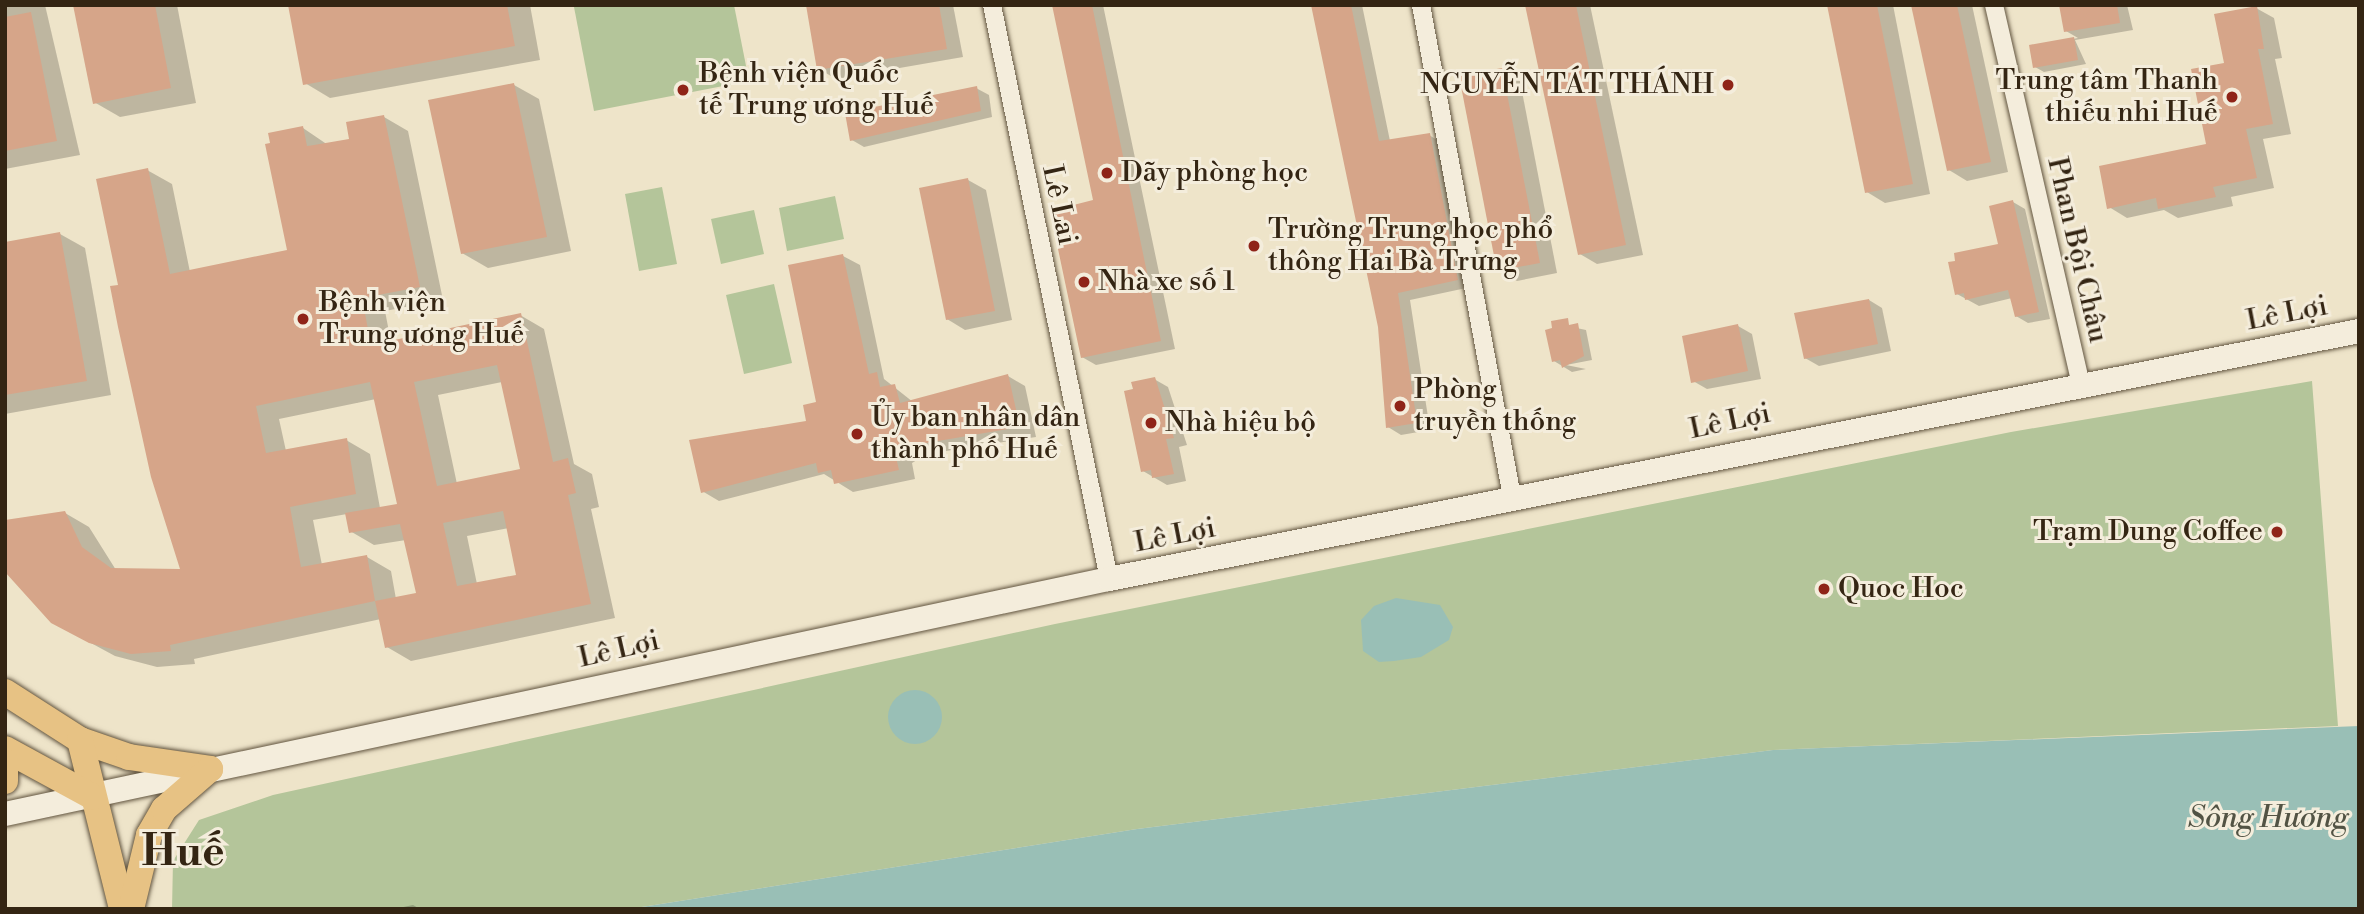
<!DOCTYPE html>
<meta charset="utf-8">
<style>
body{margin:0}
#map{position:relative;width:2364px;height:914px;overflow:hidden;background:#eee4c9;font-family:"Libre Bodoni",serif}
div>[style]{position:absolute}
.green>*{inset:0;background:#b4c59a}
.water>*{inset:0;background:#99bfb6}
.round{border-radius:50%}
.shadow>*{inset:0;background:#0003}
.building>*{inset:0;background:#d6a589}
.roads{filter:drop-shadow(0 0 2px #625540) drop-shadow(0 0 2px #625540)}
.street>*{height:18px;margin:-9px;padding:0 9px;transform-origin:9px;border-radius:9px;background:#f4eddc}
.secondary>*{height:24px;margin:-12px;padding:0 12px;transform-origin:12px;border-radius:12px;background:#f4eddc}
.primary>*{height:26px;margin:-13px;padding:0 13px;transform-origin:13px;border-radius:13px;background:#e7c284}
.dots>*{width:19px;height:19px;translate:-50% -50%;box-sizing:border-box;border:4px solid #f4eddc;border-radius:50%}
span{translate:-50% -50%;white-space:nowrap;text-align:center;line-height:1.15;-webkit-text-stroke:6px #f4eddc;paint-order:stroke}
.poi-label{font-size:28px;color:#342513}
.left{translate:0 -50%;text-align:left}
.right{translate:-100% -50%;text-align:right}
.street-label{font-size:28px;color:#342513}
.water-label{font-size:30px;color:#525344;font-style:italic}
.town-label{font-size:42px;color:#342513;font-weight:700}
.frame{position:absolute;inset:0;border:7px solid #342513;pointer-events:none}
</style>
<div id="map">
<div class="green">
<i style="clip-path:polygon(734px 5px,749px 81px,594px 111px,574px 7px)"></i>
<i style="clip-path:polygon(662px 187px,677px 264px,639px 271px,625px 194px)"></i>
<i style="clip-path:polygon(835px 196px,844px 239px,787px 251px,779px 208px)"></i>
<i style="clip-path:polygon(754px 210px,764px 254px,721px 264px,711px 219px)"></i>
<i style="clip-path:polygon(774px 284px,792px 363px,744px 374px,726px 295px)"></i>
<i style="clip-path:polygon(2312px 381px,2338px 726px,1773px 750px,1137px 829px,629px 909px,172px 909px,173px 861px,199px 820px,273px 795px,1055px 624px,2011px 432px)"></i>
</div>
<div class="water">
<i style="clip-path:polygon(1396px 598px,1440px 605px,1453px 627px,1449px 640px,1421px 657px,1394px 661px,1379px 662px,1363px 651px,1361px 620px,1374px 606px)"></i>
<i class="round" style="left:888px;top:690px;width:54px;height:54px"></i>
<i style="clip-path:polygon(2359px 726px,2359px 909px,629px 909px,1137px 829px,1773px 750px)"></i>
</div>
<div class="shadow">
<i style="clip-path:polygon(5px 5px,45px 5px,80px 155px,5px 169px)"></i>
<i style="clip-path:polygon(75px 5px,177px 5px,196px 103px,120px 117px,94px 102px)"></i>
<i style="clip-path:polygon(290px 5px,530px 5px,540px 60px,330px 98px,305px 83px)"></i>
<i style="clip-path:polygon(808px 5px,953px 5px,963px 57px,836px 79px,819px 69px)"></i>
<i style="clip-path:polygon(1054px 5px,1103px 5px,1175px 349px,1096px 365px,1082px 357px,1095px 202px)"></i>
<i style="clip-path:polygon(1313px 5px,1362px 5px,1390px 141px,1429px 135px,1442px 143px,1471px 287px,1410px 300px,1430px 430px,1401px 435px,1388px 427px,1380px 327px)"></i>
<i style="clip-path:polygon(1527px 5px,1590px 5px,1643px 255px,1597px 264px,1580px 254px)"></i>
<i style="clip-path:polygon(1829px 5px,1893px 5px,1930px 194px,1885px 203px,1867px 192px)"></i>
<i style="clip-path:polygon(1913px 5px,1972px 5px,2008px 172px,1967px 181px,1949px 170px)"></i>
<i style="clip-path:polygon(2061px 5px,2127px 5px,2133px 30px,2075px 40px,2086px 64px,2044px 72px,2035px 67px,2031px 47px,2078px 38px,2066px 31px)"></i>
<i style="clip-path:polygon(2256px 8px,2274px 18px,2282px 58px,2275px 59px,2291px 134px,2263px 139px,2274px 188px,2231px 197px,2233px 206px,2178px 218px,2164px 210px,2127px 218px,2109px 207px,2208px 145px,2226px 64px)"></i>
<i style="clip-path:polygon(1502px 70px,1520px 81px,1557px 273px,1517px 281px,1499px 270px)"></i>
<i style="clip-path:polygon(514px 85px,539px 99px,571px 251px,488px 268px,462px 253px)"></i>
<i style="clip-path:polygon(976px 88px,989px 95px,992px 117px,864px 147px,852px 140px)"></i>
<i style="clip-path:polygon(evenodd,384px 117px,408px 131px,443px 300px,385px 311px,391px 342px,520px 315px,544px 329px,574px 464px,592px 474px,599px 507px,591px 509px,615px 618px,411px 661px,387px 647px,381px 619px,194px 659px,195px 664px,157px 667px,115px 656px,52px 622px,5px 568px,65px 513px,89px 527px,116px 570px,182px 571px,121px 286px,147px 170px,172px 184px,190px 272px,289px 251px,303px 128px,328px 145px,352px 140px,384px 117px,502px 382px,522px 470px,457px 484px,438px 395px,502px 382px,384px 117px,376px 399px,399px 505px,380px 508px,370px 454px,346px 440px,286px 451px,279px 419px,376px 399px,384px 117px,347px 514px,350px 531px,374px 545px,406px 540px,418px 594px,396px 599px,391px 571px,367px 557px,322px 565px,313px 520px,347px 514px,384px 117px,509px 528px,518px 576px,477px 584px,467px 536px,509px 528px)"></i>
<i style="clip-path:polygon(968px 180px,986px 190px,1012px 320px,965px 330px,947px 319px)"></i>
<i style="clip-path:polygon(2013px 202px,2025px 209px,2050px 319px,2028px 323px,2016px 316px,2012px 298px,1979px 306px,1957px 294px,2000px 245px)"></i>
<i style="clip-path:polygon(60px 234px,85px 248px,111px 395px,5px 414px,5px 244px)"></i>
<i style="clip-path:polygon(843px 256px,860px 265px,884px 379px,913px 402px,1008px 376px,1025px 386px,1036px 437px,927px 454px,912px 463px,915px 479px,853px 492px,824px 474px,719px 501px,702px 491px,809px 423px,818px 403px)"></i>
<i style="clip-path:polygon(1869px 300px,1882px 308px,1891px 351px,1819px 366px,1805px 358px)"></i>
<i style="clip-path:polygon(1553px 323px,1586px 330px,1592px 360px,1566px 365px,1586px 369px,1572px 372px,1554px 361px)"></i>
<i style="clip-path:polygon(1738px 326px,1752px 334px,1761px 379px,1707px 389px,1693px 381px)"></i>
<i style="clip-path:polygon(1154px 379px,1168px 387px,1187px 445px,1179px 447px,1186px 481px,1167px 485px,1143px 471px,1135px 390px)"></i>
<i style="clip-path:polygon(413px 905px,420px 909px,394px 909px)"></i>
</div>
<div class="building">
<i style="clip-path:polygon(73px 5px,155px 5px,171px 88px,93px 104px)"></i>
<i style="clip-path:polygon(288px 5px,507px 5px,515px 46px,303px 85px)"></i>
<i style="clip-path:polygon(806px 5px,939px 5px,947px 49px,817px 70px)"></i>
<i style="clip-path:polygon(1052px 5px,1092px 5px,1161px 341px,1081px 358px,1050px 211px,1093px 200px)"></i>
<i style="clip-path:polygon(1311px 5px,1351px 5px,1379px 141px,1430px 133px,1458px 280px,1398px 293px,1417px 423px,1386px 428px,1378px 327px)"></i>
<i style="clip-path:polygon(1525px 5px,1576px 5px,1626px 245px,1578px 255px)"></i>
<i style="clip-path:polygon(1827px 5px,1877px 5px,1913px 184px,1865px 193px)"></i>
<i style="clip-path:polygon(1911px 5px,1957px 5px,1991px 162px,1947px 171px)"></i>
<i style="clip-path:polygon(2059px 5px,2117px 5px,2120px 23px,2064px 32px)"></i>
<i style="clip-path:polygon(2257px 6px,2264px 49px,2258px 49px,2273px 124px,2246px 129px,2257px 178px,2213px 187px,2216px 197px,2158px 209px,2156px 198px,2107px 209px,2099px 166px,2206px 144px,2191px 69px,2224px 63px,2214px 14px)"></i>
<i style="clip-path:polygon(31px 12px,57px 141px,5px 151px,5px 17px)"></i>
<i style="clip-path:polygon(2074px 37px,2078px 60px,2033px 68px,2029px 45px)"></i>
<i style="clip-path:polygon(1502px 68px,1540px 263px,1497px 271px,1459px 76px)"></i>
<i style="clip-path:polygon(514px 83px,547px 237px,461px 254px,428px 100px)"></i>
<i style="clip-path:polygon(977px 86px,981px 111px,850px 141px,845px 113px)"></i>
<i style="clip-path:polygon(evenodd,384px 115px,420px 287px,362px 298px,371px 345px,521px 313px,553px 462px,568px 458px,576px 493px,568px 495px,591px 604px,385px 648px,375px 601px,170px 645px,171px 651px,131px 654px,89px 643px,51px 623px,5px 572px,5px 520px,65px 511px,82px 547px,111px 568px,180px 569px,151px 477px,118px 327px,110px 286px,118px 285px,96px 179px,148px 168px,170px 274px,287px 250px,265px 144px,270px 143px,268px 133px,303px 126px,307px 146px,314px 145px,349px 139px,346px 122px,384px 115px,497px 365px,520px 469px,437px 486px,414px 382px,497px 365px,384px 115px,370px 382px,397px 504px,345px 513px,349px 533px,400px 524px,416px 593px,375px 601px,367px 555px,301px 567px,290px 507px,356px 494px,347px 438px,266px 453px,256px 406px,370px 382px,384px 115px,503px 511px,516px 575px,457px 586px,443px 523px,503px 511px)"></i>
<i style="clip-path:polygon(968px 178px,995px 311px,946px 320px,919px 188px)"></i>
<i style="clip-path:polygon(2013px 200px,2039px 312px,2015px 317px,2008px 290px,1965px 300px,1964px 293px,1955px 295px,1948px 262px,1955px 261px,1954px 253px,1998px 244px,1989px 206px)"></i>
<i style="clip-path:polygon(60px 232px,87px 381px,5px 395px,5px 242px)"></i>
<i style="clip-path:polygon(843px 254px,869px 374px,877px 372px,880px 387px,895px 384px,900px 403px,1008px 374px,1020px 427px,909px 446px,895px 453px,899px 470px,834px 484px,831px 470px,818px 473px,816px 463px,701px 493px,689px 440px,806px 421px,803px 405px,816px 402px,788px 265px)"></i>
<i style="clip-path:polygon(1869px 299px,1878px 344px,1804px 359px,1794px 313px)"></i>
<i style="clip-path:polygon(1568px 318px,1569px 325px,1578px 323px,1584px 356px,1562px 368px,1560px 360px,1552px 362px,1545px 330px,1552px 328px,1551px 321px)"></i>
<i style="clip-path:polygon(1738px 324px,1748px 371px,1691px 383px,1682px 336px)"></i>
<i style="clip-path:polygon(1155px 377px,1174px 438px,1166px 439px,1174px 474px,1152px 478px,1151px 470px,1141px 472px,1124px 391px,1133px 389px,1131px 382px)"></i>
</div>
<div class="roads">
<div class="street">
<i style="left:992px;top:5px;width:586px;rotate:78.48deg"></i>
<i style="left:1421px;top:5px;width:500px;rotate:79.52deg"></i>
<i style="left:1994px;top:5px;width:389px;rotate:77.1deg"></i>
</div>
<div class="secondary">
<i style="left:5px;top:814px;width:1129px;rotate:-12.02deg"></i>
<i style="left:1109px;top:579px;width:1274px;rotate:-11.22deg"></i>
</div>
<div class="primary">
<i style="left:5px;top:692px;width:89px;rotate:32.6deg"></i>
<i style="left:80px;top:740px;width:52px;rotate:19.1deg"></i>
<i style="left:129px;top:757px;width:82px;rotate:8.4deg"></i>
<i style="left:80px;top:740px;width:174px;rotate:76deg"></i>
<i style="left:5px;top:749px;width:100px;rotate:28.6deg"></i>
<i style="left:5px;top:761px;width:20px;rotate:90deg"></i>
<i style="left:131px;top:909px;width:76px;rotate:-76.3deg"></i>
<i style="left:149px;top:835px;width:30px;rotate:-60deg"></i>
<i style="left:164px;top:809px;width:61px;rotate:-41deg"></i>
</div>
</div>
<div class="dots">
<i style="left:1728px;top:85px;background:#8f2418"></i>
<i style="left:683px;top:90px;background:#8f2418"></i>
<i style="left:2232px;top:97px;background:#8f2418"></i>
<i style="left:1107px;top:173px;background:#8f2418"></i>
<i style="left:1254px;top:246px;background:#8f2418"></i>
<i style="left:1084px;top:282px;background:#8f2418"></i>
<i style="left:303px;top:319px;background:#8f2418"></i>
<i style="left:1400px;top:406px;background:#8f2418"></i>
<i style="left:1151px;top:423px;background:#8f2418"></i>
<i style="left:857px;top:434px;background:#8f2418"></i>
<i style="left:2277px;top:532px;background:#8f2418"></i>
<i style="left:1824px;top:589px;background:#8f2418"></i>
</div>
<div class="poi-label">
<span class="left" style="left:699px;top:90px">Bệnh viện Quốc<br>tế Trung ương Huế</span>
<span class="right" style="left:2218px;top:97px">Trung tâm Thanh<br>thiếu nhi Huế</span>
<span class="right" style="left:1714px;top:85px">NGUYỄN TÁT THÁNH</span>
<span class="left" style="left:1121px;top:173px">Dãy phòng học</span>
<span class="left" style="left:1268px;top:246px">Trường Trung học phổ<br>thông Hai Bà Trưng</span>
<span class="left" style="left:1098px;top:282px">Nhà xe số 1</span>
<span class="left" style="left:319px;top:319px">Bệnh viện<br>Trung ương Huế</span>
<span class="left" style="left:1414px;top:406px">Phòng<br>truyền thống</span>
<span class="left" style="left:871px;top:434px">Ủy ban nhân dân<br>thành phố Huế</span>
<span class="left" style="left:1165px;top:423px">Nhà hiệu bộ</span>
<span class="right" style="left:2263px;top:532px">Trạm Dung Coffee</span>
<span class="left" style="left:1838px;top:589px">Quoc Hoc</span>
</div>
<div class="street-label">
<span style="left:1059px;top:205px;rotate:78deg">Lê Lai</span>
<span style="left:2077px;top:250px;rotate:77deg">Phan Bội Châu</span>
<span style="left:2287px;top:314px;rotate:-11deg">Lê Lợi</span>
<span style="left:1730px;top:422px;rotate:-12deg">Lê Lợi</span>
<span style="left:1175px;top:536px;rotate:-11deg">Lê Lợi</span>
<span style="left:619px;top:650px;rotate:-13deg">Lê Lợi</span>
</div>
<div class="water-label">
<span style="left:2268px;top:818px">Sông Hương</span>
</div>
<div class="town-label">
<span style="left:183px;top:853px">Huế</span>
</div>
<div class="frame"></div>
</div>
